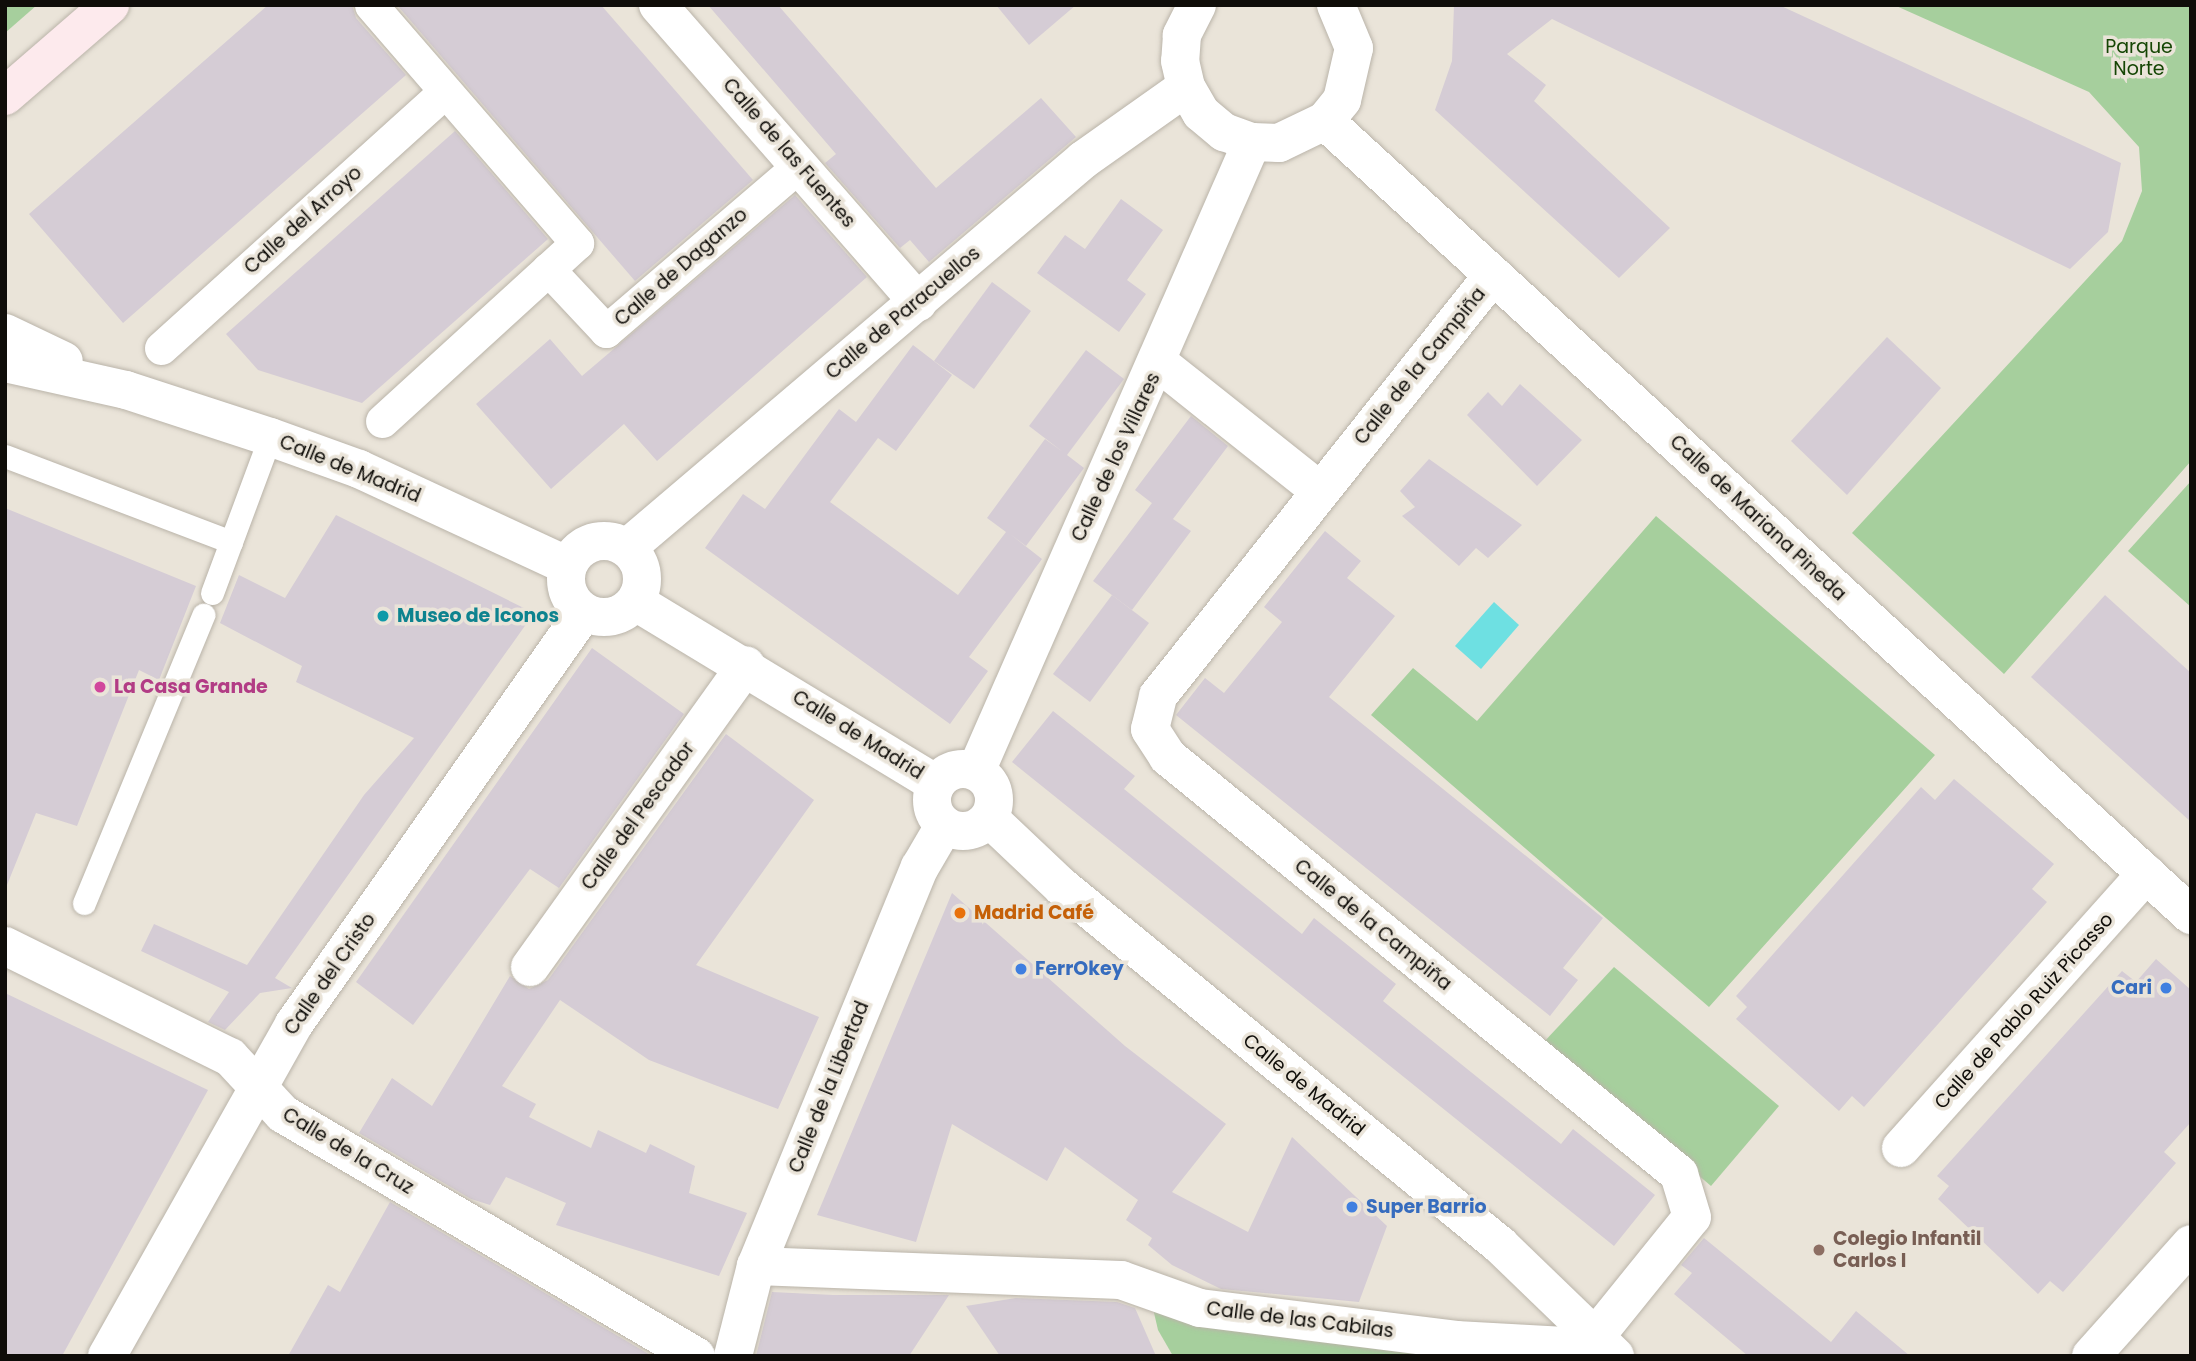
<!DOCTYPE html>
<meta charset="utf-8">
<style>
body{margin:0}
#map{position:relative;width:2196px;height:1361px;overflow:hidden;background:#eae4d9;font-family:Poppins,sans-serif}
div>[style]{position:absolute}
.green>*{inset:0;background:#a6cf9d}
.water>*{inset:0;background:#6ee0e2}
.building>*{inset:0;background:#d5ccd5}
.roads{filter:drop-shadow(0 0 2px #bab4a9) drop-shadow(0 0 2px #bab4a9)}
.service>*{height:23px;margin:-11.5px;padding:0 11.5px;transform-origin:11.5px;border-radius:11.5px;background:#fff}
.pedestrian>*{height:33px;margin:-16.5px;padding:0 16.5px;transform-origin:16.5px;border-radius:16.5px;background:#fff}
.minor>*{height:38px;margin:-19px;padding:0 19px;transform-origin:19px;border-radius:19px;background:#fff}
.tertiary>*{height:38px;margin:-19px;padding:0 19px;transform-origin:19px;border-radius:19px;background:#fff}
.tertiary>.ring{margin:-19px;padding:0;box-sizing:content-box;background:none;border:38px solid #fff;border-radius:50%}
.secondary>*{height:38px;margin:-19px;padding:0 19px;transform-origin:19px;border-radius:19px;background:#fdeaed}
.dots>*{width:19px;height:19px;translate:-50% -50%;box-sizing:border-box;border:4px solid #eae4d9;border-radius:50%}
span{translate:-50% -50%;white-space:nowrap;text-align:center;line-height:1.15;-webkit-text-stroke:7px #eae4d9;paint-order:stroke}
.park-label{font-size:19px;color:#154604}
.street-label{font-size:19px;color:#0f0d09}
.culture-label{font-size:19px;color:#0d838f;font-weight:700}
.left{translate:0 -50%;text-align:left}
.hotel-label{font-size:19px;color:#b23c85;font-weight:700}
.food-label{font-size:19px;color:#c56008;font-weight:700}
.shop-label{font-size:19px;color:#366cbe;font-weight:700}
.right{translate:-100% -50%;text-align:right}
.education-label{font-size:19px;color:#785e54;font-weight:700}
.frame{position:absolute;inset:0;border:7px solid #0f0d09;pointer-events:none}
</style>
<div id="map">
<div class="green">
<i style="clip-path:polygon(5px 5px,37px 5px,5px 33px)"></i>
<i style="clip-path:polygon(1894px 5px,2191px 5px,2191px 461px,2004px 674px,1852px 533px,2122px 241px,2142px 191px,2139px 147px,2089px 92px)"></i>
<i style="clip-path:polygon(2191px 481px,2191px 607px,2128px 551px)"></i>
<i style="clip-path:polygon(1656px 516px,1935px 755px,1709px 1007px,1371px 715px,1413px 668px,1477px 721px)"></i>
<i style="clip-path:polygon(1614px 967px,1779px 1106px,1711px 1186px,1543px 1043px)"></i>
<i style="clip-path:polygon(1152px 1304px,1461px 1356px,1173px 1356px,1158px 1330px)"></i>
</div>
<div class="water">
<i style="clip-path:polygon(1494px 602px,1519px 625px,1481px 669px,1455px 646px)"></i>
</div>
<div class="building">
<i style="clip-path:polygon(268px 5px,352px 5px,356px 18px,406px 75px,123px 323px,29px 214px)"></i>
<i style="clip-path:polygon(397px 5px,601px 5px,753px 180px,635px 281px)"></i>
<i style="clip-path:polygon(708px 5px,778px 5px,936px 188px,1041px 98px,1076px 137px,929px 262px,910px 240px,900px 248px,825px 163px,836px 154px)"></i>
<i style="clip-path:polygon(996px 5px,1076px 5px,1029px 45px)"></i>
<i style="clip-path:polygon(1454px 5px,1779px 5px,2121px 163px,2108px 232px,2070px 269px,1552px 19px,1507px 54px,1546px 85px,1534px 101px,1670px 228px,1619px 278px,1435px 110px,1452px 61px)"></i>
<i style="clip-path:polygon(455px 131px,548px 239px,362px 403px,258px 370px,226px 334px)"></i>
<i style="clip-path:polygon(795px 195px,867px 277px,657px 461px,624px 424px,551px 489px,476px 404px,550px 339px,582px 376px)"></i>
<i style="clip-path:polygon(1121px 199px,1163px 230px,1127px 280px,1146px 294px,1119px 332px,1037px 273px,1065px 235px,1085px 249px)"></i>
<i style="clip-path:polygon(992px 282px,1031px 311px,974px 389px,934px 361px)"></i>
<i style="clip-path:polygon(1887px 337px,1941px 388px,1847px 495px,1791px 441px)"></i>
<i style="clip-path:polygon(913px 345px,952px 375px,896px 451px,878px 438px,830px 502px,958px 595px,1006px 532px,987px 518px,1045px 439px,1063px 452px,1029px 426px,1086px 350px,1124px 379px,1067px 455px,1084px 468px,1026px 546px,1010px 534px,1042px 559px,969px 657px,988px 671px,950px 724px,705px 548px,743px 494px,765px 509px,839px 409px,856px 422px)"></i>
<i style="clip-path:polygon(1520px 384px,1582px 440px,1537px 486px,1467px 415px,1488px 392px,1502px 406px)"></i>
<i style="clip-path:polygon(1191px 416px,1228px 446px,1173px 519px,1191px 531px,1132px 610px,1093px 581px,1152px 503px,1170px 517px,1135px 490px)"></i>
<i style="clip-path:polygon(1429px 459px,1522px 525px,1488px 558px,1476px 548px,1459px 566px,1402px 516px,1415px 507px,1400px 491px)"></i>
<i style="clip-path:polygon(5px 508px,196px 586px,159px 680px,139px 670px,77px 826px,36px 813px,7px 885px)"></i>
<i style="clip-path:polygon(336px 515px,534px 613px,275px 978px,292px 988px,260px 993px,225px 1030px,208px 1022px,229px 992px,141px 951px,154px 924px,247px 965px,364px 795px,414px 738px,296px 682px,302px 666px,220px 623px,239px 575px,285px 598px)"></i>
<i style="clip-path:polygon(1325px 531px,1361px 561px,1347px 578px,1395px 616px,1329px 697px,1603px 918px,1563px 968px,1578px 980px,1550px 1016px,1176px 715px,1205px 678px,1224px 693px,1282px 622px,1264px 607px)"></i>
<i style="clip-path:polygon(1112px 595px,1149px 623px,1090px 702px,1053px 674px)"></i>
<i style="clip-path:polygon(2105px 595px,2191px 673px,2191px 822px,2031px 677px)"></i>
<i style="clip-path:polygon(592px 648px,684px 714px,559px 888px,530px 869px,413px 1025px,356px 982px)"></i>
<i style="clip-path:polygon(1053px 711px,1135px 776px,1124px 789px,1302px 934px,1314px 918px,1396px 984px,1383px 1001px,1487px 1085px,1561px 1144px,1573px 1129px,1655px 1195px,1614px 1246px,1012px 762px)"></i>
<i style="clip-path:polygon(726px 734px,814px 800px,696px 965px,819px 1017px,778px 1109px,649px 1060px,560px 1000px,502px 1086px,536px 1104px,529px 1117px,591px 1148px,598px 1130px,646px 1153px,650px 1144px,695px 1166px,689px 1193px,747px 1213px,719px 1276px,556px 1225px,566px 1203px,506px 1177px,490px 1205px,471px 1199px,359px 1133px,392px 1078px,432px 1106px,510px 976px,529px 989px,548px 980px)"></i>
<i style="clip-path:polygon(1954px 779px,2054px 864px,2032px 889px,2047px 902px,1864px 1107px,1852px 1096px,1839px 1111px,1736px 1019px,1747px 1007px,1736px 996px,1921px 787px,1935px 800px)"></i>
<i style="clip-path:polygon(952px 893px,1125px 1046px,1226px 1124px,1172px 1192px,1248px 1232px,1292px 1137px,1387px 1226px,1359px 1302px,1221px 1289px,1172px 1265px,1148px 1245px,1152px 1238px,1126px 1220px,1138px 1200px,1065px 1147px,1047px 1181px,952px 1124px,916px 1242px,817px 1215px)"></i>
<i style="clip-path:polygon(2156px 959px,2191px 990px,2191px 1122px,2164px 1152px,2176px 1163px,2104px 1246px,2063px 1292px,2050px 1281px,2038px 1294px,1938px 1199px,1949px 1186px,1937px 1176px,2122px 971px,2136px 982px)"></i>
<i style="clip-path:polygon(5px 993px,208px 1090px,62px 1356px,5px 1356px)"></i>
<i style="clip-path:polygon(390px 1202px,652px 1356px,288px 1356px,328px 1285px,340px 1292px)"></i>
<i style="clip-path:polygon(1704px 1238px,1831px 1342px,1856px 1311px,1910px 1356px,1748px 1356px,1674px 1294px,1692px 1273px,1681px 1265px)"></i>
<i style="clip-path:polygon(772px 1292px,833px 1295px,949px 1295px,909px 1356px,756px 1356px)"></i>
<i style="clip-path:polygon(1016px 1298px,1117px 1302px,1135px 1308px,1156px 1356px,1000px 1356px,966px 1306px)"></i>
</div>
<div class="roads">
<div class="service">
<i style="left:5px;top:456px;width:242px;rotate:20.8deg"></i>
<i style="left:212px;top:593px;width:166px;rotate:-69.6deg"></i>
<i style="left:84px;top:903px;width:312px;rotate:-67.5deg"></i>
</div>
<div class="pedestrian">
<i style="left:371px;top:5px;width:315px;rotate:49.1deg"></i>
<i style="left:577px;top:243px;width:264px;rotate:137.6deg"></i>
<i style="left:548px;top:269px;width:85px;rotate:46.9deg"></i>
<i style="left:606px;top:331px;width:255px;rotate:-40.6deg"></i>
<i style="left:161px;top:348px;width:383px;rotate:-42.1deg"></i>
</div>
<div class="minor">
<i style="left:658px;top:5px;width:395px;rotate:48.8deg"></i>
<i style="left:1197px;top:5px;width:34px;rotate:117deg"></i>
<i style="left:1182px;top:35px;width:26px;rotate:94deg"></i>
<i style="left:1180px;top:61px;width:27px;rotate:77deg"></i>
<i style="left:1186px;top:87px;width:30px;rotate:60deg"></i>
<i style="left:1201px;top:113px;width:30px;rotate:40deg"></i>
<i style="left:1224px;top:132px;width:30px;rotate:20deg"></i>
<i style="left:1252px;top:142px;width:27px;rotate:2deg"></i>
<i style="left:1279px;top:143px;width:51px;rotate:-25.6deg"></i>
<i style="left:1325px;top:121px;width:27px;rotate:-51deg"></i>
<i style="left:1342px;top:100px;width:53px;rotate:-77deg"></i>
<i style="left:1354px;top:48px;width:47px;rotate:-112.7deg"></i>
<i style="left:1325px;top:121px;width:1175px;rotate:42.52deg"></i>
<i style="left:1159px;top:363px;width:206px;rotate:38.5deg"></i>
<i style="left:627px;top:548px;width:599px;rotate:-40.39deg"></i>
<i style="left:1083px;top:160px;width:126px;rotate:-35.3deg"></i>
<i style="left:976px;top:771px;width:687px;rotate:-66.31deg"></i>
<i style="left:5px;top:946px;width:251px;rotate:26.3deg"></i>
<i style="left:230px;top:1057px;width:78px;rotate:47.1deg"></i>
<i style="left:283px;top:1114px;width:479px;rotate:30.4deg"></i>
<i style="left:530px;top:967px;width:371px;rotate:-54.4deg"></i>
<i style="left:1901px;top:1148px;width:368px;rotate:-48.2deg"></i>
<i style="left:756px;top:1266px;width:365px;rotate:2.2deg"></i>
<i style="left:1121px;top:1280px;width:84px;rotate:19.5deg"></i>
<i style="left:1200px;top:1308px;width:258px;rotate:7.1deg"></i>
<i style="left:1456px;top:1340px;width:109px;rotate:3.2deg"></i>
<i style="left:1565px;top:1346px;width:31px;rotate:-17deg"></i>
<i style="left:1595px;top:1337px;width:154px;rotate:-51.1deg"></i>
<i style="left:1692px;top:1217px;width:45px;rotate:-106.8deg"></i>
<i style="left:1679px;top:1174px;width:660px;rotate:-140.78deg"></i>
<i style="left:1168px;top:757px;width:33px;rotate:-123deg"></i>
<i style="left:1150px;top:729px;width:34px;rotate:-76deg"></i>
<i style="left:1158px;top:696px;width:538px;rotate:-51.49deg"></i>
<i style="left:107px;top:1356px;width:381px;rotate:-60.6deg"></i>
<i style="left:294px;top:1024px;width:504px;rotate:-54.86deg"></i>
<i style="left:733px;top:1356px;width:93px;rotate:-75.7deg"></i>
<i style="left:756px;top:1266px;width:431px;rotate:-67.7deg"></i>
<i style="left:920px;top:867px;width:48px;rotate:-59.7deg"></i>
<i style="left:2091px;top:1356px;width:150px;rotate:-48.2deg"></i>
</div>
<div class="tertiary">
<i style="left:5px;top:333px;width:65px;rotate:25.4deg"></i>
<i style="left:5px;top:363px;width:124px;rotate:12.6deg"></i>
<i style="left:126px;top:390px;width:151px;rotate:18.1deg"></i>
<i style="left:270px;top:437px;width:95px;rotate:19.8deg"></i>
<i style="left:359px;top:469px;width:230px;rotate:24.9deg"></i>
<i class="ring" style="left:566px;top:541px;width:38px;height:38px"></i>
<i style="left:636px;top:602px;width:351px;rotate:31.2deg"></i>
<i class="ring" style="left:932px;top:769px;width:24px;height:24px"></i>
<i style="left:990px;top:819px;width:99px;rotate:43.4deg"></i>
<i style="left:1062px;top:887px;width:566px;rotate:39.26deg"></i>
<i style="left:1500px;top:1245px;width:160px;rotate:44deg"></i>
</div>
<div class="secondary">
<i style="left:5px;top:96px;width:139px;rotate:-40.9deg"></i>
</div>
</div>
<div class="dots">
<i style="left:383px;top:616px;background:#0f9aa8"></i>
<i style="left:100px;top:687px;background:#d1479c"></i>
<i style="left:960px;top:913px;background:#e8710a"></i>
<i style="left:1021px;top:969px;background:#3f7fe0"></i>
<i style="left:2166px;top:988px;background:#3f7fe0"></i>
<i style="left:1352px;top:1207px;background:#3f7fe0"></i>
<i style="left:1819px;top:1250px;background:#8d6e63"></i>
</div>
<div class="park-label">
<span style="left:2139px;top:58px">Parque<br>Norte</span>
</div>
<div class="street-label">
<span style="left:789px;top:153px;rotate:49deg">Calle de las Fuentes</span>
<span style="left:303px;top:220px;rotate:-42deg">Calle del Arroyo</span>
<span style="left:681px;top:267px;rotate:-41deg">Calle de Daganzo</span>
<span style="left:903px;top:313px;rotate:-40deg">Calle de Paracuellos</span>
<span style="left:1420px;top:366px;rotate:-51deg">Calle de la Campiña</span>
<span style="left:1116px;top:457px;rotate:-65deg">Calle de los Villares</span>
<span style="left:350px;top:469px;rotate:22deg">Calle de Madrid</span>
<span style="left:1758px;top:518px;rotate:43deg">Calle de Mariana Pineda</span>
<span style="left:858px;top:735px;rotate:32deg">Calle de Madrid</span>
<span style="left:638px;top:816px;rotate:-54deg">Calle del Pescador</span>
<span style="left:1373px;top:925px;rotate:39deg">Calle de la Campiña</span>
<span style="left:330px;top:974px;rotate:-55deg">Calle del Cristo</span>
<span style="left:2024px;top:1011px;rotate:-48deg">Calle de Pablo Ruiz Picasso</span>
<span style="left:1304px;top:1085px;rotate:39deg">Calle de Madrid</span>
<span style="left:829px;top:1087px;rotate:-68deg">Calle de la Libertad</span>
<span style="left:348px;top:1151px;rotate:31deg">Calle de la Cruz</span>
<span style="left:1300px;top:1320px;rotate:7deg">Calle de las Cabilas</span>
</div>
<div class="culture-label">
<span class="left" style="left:397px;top:616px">Museo de Iconos</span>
</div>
<div class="hotel-label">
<span class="left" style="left:114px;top:687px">La Casa Grande</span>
</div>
<div class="food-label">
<span class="left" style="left:974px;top:913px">Madrid Café</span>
</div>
<div class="shop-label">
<span class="left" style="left:1035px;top:969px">FerrOkey</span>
<span class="right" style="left:2152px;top:988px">Cari</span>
<span class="left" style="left:1366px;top:1207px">Super Barrio</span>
</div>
<div class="education-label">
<span class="left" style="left:1833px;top:1250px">Colegio Infantil<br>Carlos I</span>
</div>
<div class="frame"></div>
</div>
